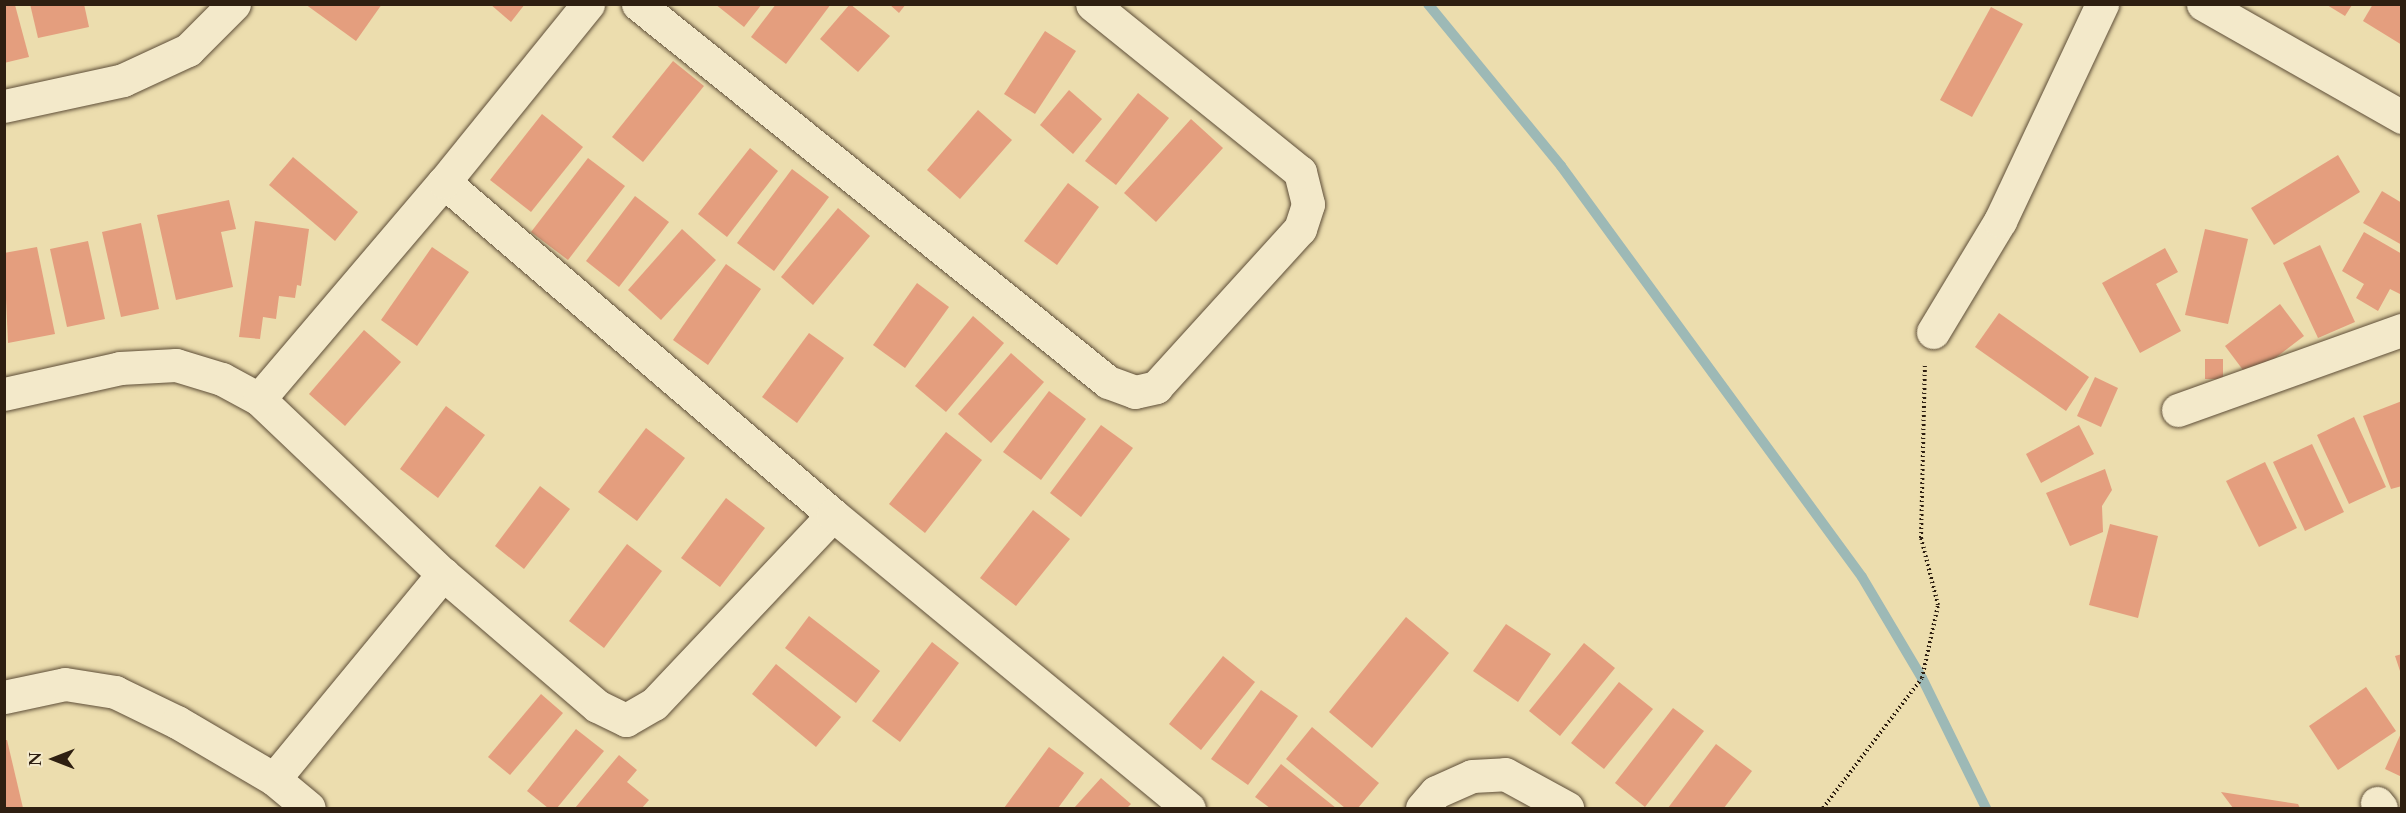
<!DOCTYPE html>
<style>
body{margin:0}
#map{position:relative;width:2406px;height:813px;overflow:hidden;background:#ecddae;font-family:Cardo,serif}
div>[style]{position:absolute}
.stream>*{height:10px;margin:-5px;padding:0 5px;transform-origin:5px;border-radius:5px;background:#9db9b6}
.building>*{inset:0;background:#e49e7e}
.path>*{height:4px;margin-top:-2px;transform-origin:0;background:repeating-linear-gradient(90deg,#2e1f11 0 1.5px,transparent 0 4.5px)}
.roads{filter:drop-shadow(0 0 2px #5e4e38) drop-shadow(0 0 2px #5e4e38)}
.minor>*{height:33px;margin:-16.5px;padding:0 16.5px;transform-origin:16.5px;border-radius:16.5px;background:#f3e9ca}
span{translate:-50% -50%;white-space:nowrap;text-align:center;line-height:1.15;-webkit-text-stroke:4.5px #f3e9ca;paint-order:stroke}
.frame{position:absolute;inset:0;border:6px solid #2e1f11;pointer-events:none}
.north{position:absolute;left:24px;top:729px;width:60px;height:60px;-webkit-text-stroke:4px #f3e9ca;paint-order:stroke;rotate:270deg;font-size:16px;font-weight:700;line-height:24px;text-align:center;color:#2e1f11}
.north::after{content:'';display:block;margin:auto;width:21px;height:27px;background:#2e1f11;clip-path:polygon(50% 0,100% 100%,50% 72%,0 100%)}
</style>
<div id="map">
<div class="stream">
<i style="left:1428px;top:4px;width:210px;rotate:50.6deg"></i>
<i style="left:1561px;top:166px;width:509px;rotate:53.78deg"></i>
<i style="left:1862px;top:577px;width:117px;rotate:59.3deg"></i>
<i style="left:1922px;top:678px;width:145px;rotate:63.8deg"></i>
</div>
<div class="building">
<i style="clip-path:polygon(30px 4px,84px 4px,89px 27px,38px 38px)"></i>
<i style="clip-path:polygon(305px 4px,382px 4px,356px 41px)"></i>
<i style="clip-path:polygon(490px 4px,525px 4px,511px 22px)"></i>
<i style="clip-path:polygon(715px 4px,762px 4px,744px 27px)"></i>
<i style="clip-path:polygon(776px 4px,831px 4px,786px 64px,751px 37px)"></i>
<i style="clip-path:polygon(850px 4px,890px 36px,858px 72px,820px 39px)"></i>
<i style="clip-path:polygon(889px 4px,906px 4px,899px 13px)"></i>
<i style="clip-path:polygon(2373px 4px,2402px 4px,2402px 45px,2363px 21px)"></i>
<i style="clip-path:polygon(4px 5px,15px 5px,29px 57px,4px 63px)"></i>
<i style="clip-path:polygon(2327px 5px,2352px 5px,2345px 16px)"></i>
<i style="clip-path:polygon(1991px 7px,2023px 24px,1972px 117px,1940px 100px)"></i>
<i style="clip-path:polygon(1045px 31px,1076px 51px,1035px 114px,1004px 94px)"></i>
<i style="clip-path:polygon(673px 61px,704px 86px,643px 162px,612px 137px)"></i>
<i style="clip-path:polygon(1069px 90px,1102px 119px,1073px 154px,1040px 125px)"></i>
<i style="clip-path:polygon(1138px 93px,1169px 118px,1116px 185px,1085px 161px)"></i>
<i style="clip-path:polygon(978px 110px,1012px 140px,960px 199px,927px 170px)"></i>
<i style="clip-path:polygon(542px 114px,583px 147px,531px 212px,490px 180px)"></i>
<i style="clip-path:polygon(1191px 119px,1223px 148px,1156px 222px,1124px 193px)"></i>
<i style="clip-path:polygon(750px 148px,778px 171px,727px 237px,698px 214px)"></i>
<i style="clip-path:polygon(2338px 155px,2360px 192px,2274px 245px,2251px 208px)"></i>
<i style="clip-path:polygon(293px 157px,358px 212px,335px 241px,269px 185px)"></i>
<i style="clip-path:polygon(588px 158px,625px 186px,568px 260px,531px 232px)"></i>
<i style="clip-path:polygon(792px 169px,829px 197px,774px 271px,737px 243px)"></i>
<i style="clip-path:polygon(1068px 183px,1099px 207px,1057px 265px,1024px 241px)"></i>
<i style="clip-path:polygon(2382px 191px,2402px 203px,2402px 245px,2363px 223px)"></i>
<i style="clip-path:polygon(635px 196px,669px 222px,619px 287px,586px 261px)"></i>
<i style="clip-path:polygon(229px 200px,236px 229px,221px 232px,233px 287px,176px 300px,157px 215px)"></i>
<i style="clip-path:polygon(838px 208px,870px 236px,813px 305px,781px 277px)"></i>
<i style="clip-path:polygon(255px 221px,309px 229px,301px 286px,297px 285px,295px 298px,279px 296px,276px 319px,263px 317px,260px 339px,239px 337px)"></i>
<i style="clip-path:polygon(141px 223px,159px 309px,121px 317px,102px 232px)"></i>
<i style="clip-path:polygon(682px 229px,716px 260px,661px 320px,628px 290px)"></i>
<i style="clip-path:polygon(2205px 229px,2248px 239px,2228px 324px,2185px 315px)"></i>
<i style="clip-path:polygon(2364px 232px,2402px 254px,2402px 295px,2390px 289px,2378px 311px,2356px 298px,2364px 284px,2342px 271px)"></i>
<i style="clip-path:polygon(88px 241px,105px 319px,67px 327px,50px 249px)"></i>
<i style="clip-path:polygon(2320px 245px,2355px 322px,2318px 338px,2283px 263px)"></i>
<i style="clip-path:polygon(37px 247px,55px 334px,8px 343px,4px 253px)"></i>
<i style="clip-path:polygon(432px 247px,469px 272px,417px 346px,381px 320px)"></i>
<i style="clip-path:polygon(2165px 248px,2178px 272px,2156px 284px,2181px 331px,2140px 353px,2102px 283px)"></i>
<i style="clip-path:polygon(726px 264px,761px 289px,708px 365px,673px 340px)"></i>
<i style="clip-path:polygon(917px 283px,949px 307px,905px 368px,873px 345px)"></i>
<i style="clip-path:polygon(2280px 304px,2304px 336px,2249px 378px,2225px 346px)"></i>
<i style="clip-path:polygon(1999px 313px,2089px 377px,2066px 411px,1975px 347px)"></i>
<i style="clip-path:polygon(973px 316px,1004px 343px,946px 412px,915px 386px)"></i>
<i style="clip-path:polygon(364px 330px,401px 362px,345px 426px,309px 394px)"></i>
<i style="clip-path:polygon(809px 333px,844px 358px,797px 423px,762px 397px)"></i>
<i style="clip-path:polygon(1011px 353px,1044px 382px,991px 443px,958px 414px)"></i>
<i style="clip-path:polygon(2205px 359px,2223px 359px,2223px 379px,2205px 379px)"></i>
<i style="clip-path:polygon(2095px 377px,2118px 388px,2101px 427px,2077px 416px)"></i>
<i style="clip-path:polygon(1049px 391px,1086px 419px,1041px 480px,1003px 452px)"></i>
<i style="clip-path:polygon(2402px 401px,2402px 486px,2391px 489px,2363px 416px)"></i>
<i style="clip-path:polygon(446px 406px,485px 435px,438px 498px,400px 469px)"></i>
<i style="clip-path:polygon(2354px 417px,2386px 487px,2349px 504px,2317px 435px)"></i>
<i style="clip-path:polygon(1101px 425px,1133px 448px,1081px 517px,1050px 493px)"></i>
<i style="clip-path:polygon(2079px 425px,2094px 454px,2041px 483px,2026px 454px)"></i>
<i style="clip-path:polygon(646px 428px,685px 458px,637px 521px,598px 492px)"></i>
<i style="clip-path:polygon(946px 432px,982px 460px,925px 533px,889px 504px)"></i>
<i style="clip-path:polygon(2312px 444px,2344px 512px,2305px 531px,2273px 462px)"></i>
<i style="clip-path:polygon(2265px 462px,2297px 528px,2259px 547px,2226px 481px)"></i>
<i style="clip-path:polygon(2105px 469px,2112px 490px,2102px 506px,2103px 532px,2070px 546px,2046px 493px)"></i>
<i style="clip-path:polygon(540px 486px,570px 509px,524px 569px,495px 546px)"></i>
<i style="clip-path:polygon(726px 498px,765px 528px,720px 587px,681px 558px)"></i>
<i style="clip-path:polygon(1033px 510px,1070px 539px,1016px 606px,980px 578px)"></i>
<i style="clip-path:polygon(2110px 524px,2158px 536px,2138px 618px,2089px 605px)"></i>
<i style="clip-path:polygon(627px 544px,662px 571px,604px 648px,569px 621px)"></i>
<i style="clip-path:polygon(809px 616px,880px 671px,856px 703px,785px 648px)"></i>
<i style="clip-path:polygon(1406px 617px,1449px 653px,1372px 748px,1329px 712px)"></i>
<i style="clip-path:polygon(1506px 624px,1551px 654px,1518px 702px,1473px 671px)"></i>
<i style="clip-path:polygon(932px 642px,959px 663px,900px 742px,872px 721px)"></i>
<i style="clip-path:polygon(1584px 643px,1615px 668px,1560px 736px,1529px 711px)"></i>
<i style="clip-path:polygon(2402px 654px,2402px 674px,2401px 674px,2395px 656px)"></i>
<i style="clip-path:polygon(1223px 656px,1255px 682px,1201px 750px,1169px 724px)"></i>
<i style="clip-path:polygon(776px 664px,841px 717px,816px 747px,752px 694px)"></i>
<i style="clip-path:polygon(1619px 682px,1653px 709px,1604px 769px,1571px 743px)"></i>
<i style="clip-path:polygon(2366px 687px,2396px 731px,2338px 770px,2309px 726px)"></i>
<i style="clip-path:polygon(1261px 690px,1298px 716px,1248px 785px,1211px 759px)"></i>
<i style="clip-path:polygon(541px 694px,563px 713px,510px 775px,488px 757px)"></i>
<i style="clip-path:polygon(1673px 708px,1704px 731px,1645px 807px,1615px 783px)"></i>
<i style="clip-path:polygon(1312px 727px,1379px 783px,1358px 808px,1345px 808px,1286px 759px)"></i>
<i style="clip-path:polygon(576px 729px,604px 751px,557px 808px,548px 808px,527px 791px)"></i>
<i style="clip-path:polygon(2402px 731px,2402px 777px,2385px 769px)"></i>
<i style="clip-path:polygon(4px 740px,7px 740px,23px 808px,4px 808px)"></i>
<i style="clip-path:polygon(1716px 744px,1752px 771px,1724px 808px,1668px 808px)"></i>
<i style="clip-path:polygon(1049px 747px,1084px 773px,1058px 808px,1004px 808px)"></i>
<i style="clip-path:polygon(619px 755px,637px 770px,627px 782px,649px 800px,642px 808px,575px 808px)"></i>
<i style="clip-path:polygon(1281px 764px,1336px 808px,1270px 808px,1255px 797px)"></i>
<i style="clip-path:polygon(1101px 778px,1131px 804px,1127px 808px,1074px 808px)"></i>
<i style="clip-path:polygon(2221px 792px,2298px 804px,2300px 808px,2233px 808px)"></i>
</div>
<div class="path">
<i style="left:1823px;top:808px;width:163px;rotate:-52.7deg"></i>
<i style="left:1922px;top:678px;width:75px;rotate:-77.6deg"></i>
<i style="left:1938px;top:605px;width:69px;rotate:-104.2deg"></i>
<i style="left:1921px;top:538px;width:173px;rotate:-88.7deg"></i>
</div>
<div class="roads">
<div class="minor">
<i style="left:638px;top:4px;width:603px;rotate:38.81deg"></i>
<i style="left:1108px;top:382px;width:29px;rotate:20deg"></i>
<i style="left:1135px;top:392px;width:22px;rotate:-13deg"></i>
<i style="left:1156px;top:387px;width:214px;rotate:-47.7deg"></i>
<i style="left:1300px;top:229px;width:26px;rotate:-72deg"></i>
<i style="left:1308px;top:204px;width:33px;rotate:-104deg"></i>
<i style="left:1300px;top:172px;width:267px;rotate:-141.1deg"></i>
<i style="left:2203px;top:4px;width:229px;rotate:29.6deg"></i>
<i style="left:4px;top:106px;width:122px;rotate:-12.3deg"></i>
<i style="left:123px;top:80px;width:72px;rotate:-24.8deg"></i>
<i style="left:188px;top:50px;width:65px;rotate:-45deg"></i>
<i style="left:444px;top:182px;width:512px;rotate:40.56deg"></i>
<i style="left:1933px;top:332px;width:130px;rotate:-58.9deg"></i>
<i style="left:2000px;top:221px;width:240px;rotate:-64.8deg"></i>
<i style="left:4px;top:394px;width:119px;rotate:-12.6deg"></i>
<i style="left:120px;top:368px;width:56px;rotate:-3.1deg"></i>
<i style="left:176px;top:365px;width:48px;rotate:16.9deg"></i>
<i style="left:222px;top:379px;width:42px;rotate:28.4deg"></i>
<i style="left:259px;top:399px;width:254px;rotate:43.6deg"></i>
<i style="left:443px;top:574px;width:203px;rotate:40.6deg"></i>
<i style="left:597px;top:706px;width:32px;rotate:26deg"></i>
<i style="left:626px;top:720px;width:32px;rotate:-30deg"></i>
<i style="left:654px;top:704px;width:260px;rotate:-46.6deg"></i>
<i style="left:833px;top:515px;width:461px;rotate:39.5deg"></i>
<i style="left:259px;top:399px;width:285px;rotate:-49.6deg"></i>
<i style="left:444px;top:182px;width:229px;rotate:-51deg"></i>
<i style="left:2178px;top:410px;width:238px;rotate:-19.7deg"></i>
<i style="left:4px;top:697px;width:62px;rotate:-12deg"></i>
<i style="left:65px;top:684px;width:51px;rotate:9.1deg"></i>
<i style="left:115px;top:692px;width:69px;rotate:25.8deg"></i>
<i style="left:177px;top:722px;width:113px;rotate:30.4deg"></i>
<i style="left:274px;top:779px;width:45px;rotate:39.6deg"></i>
<i style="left:274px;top:779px;width:266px;rotate:-50.5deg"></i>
<i style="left:2377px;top:803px;width:6px;rotate:51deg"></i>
<i style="left:1422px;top:808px;width:21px;rotate:-49deg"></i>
<i style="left:1436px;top:792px;width:39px;rotate:-24deg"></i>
<i style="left:1472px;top:776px;width:33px;rotate:-3deg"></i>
<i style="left:1505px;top:774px;width:71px;rotate:28.7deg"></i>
</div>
</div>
<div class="frame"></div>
<div class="north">N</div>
</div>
